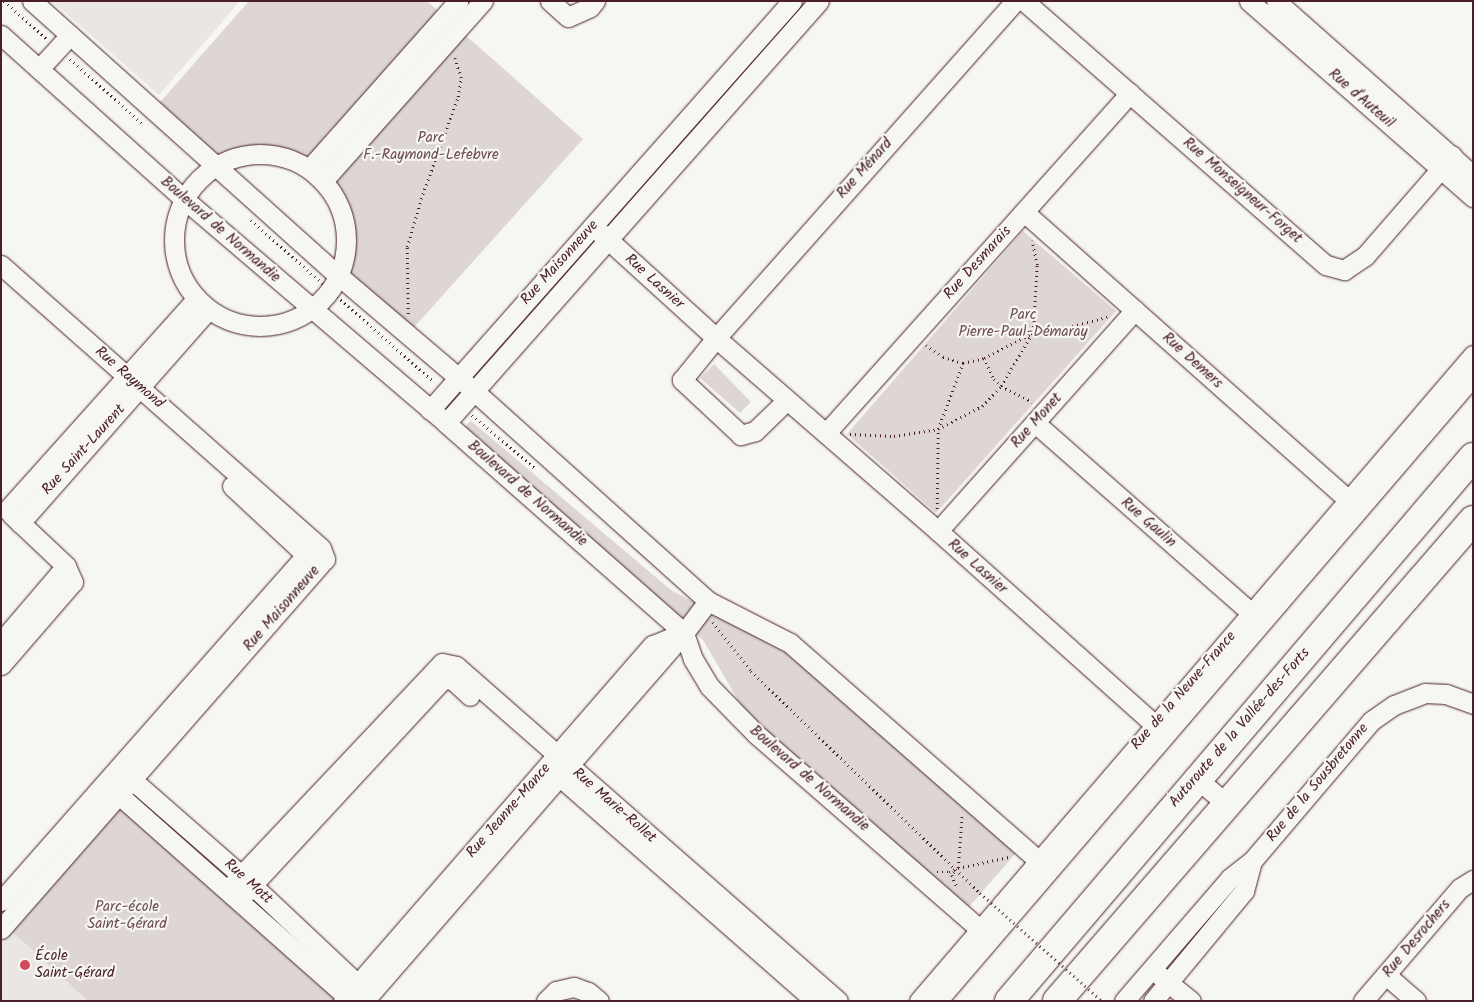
<!DOCTYPE html>
<meta charset="utf-8">
<style>
body{margin:0}
#map{position:relative;width:1474px;height:1002px;overflow:hidden;background:#f6f6f2;font-family:Kalam,sans-serif}
div>[style]{position:absolute}
.built>*{inset:0;background:#e9e6e3}
.green>*{inset:0;background:#ddd6d5}
.path>*{height:2.5px;margin-top:-1.25px;transform-origin:0;background:repeating-linear-gradient(90deg,#4a1f2b 0 1px,transparent 0 5px)}
.roads{filter:drop-shadow(0 0 1px #4a1f2b) drop-shadow(0 0 1px #4a1f2b)}
.minor>*{height:19px;margin:-9.5px;padding:0 9.5px;transform-origin:9.5px;border-radius:9.5px;background:#f6f6f2}
.minor>.ring{margin:-9.5px;padding:0;box-sizing:content-box;background:none;border:19px solid #f6f6f2;border-radius:50%}
.highway>*{height:28px;margin:-14px;padding:0 14px;transform-origin:14px;border-radius:14px;background:#f6f6f2}
.path-bridge>*{height:2.5px;margin-top:-1.25px;transform-origin:0;background:repeating-linear-gradient(90deg,#4a1f2b 0 1px,transparent 0 5px)}
.dots>*{width:14px;height:14px;translate:-50% -50%;box-sizing:border-box;border:2px solid #f6f6f2;border-radius:50%}
span{translate:-50% -50%;white-space:nowrap;text-align:center;line-height:1.15;-webkit-text-stroke:4.5px #f6f6f2;paint-order:stroke}
.street-label{font-size:15px;color:#4a1f2b}
.park-label{font-size:15px;color:#6f4d56}
.poi-label{font-size:15px;color:#4a1f2b}
.left{translate:0 -50%;text-align:left}
.frame{position:absolute;inset:0;border:2px solid #4a1f2b;pointer-events:none}
</style>
<div id="map">
<div class="built">
<i style="clip-path:polygon(52px 1px,240px 1px,159px 95px)"></i>
<i style="clip-path:polygon(5px 925px,88px 1001px,1px 1001px,1px 929px)"></i>
</div>
<div class="green">
<i style="clip-path:polygon(249px 1px,427px 1px,583px 139px,408px 334px,340px 276px,351px 236px,342px 205px,321px 173px,286px 157px,253px 155px,234px 159px,220px 165px,155px 108px)"></i>
<i style="clip-path:polygon(1023px 231px,1116px 311px,936px 513px,847px 434px)"></i>
<i style="clip-path:polygon(714px 364px,751px 402px,740px 413px,700px 378px)"></i>
<i style="clip-path:polygon(471px 421px,671px 590px,787px 651px,1016px 853px,967px 909px,745px 712px,703px 640px,650px 591px,457px 433px)"></i>
<i style="clip-path:polygon(119px 795px,341px 1001px,88px 1001px,5px 925px)"></i>
</div>
<div class="path">
<i style="left:4px;top:1px;width:57px;rotate:41.5deg"></i>
<i style="left:70px;top:59px;width:99px;rotate:41.7deg"></i>
<i style="left:251px;top:220px;width:244px;rotate:41.5deg"></i>
<i style="left:408px;top:314px;width:67px;rotate:-90.9deg"></i>
<i style="left:407px;top:247px;width:50px;rotate:-73.7deg"></i>
<i style="left:421px;top:199px;width:109px;rotate:-70.1deg"></i>
<i style="left:458px;top:97px;width:19px;rotate:-81deg"></i>
<i style="left:461px;top:78px;width:22px;rotate:-108deg"></i>
<i style="left:926px;top:345px;width:21px;rotate:35deg"></i>
<i style="left:943px;top:357px;width:21px;rotate:17deg"></i>
<i style="left:963px;top:363px;width:22px;rotate:-13deg"></i>
<i style="left:984px;top:358px;width:61px;rotate:-27.4deg"></i>
<i style="left:1038px;top:330px;width:20px"></i>
<i style="left:1058px;top:330px;width:51px;rotate:-14.9deg"></i>
<i style="left:984px;top:358px;width:23px;rotate:65deg"></i>
<i style="left:994px;top:379px;width:10px;rotate:45deg"></i>
<i style="left:1001px;top:386px;width:35px;rotate:27deg"></i>
<i style="left:472px;top:415px;width:82px;rotate:40.1deg"></i>
<i style="left:850px;top:434px;width:44px;rotate:2.6deg"></i>
<i style="left:894px;top:436px;width:45px;rotate:-9deg"></i>
<i style="left:938px;top:429px;width:50px;rotate:-27.6deg"></i>
<i style="left:982px;top:406px;width:28px;rotate:-46deg"></i>
<i style="left:1001px;top:386px;width:63px;rotate:-59.3deg"></i>
<i style="left:1033px;top:332px;width:67px;rotate:-86.6deg"></i>
<i style="left:1037px;top:265px;width:25px;rotate:-102deg"></i>
<i style="left:937px;top:509px;width:80px;rotate:-89.3deg"></i>
<i style="left:938px;top:429px;width:71px;rotate:-69.3deg"></i>
<i style="left:713px;top:622px;width:62px;rotate:52.2deg"></i>
<i style="left:751px;top:671px;width:319px;rotate:44.1deg"></i>
<i style="left:958px;top:868px;width:53px;rotate:-85.7deg"></i>
<i style="left:937px;top:872px;width:12px"></i>
<i style="left:949px;top:872px;width:10px;rotate:-24deg"></i>
<i style="left:958px;top:868px;width:52px;rotate:-12.2deg"></i>
<i style="left:954px;top:872px;width:4px;rotate:124deg"></i>
<i style="left:952px;top:875px;width:13px;rotate:67deg"></i>
</div>
<div class="roads">
<div class="minor">
<i style="left:32px;top:1px;width:412px;rotate:41.9deg"></i>
<i style="left:339px;top:276px;width:177px;rotate:40.4deg"></i>
<i style="left:474px;top:391px;width:314px;rotate:41.9deg"></i>
<i style="left:708px;top:601px;width:92px;rotate:27.1deg"></i>
<i style="left:790px;top:643px;width:344px;rotate:41.2deg"></i>
<i style="left:550px;top:1px;width:24px;rotate:42deg"></i>
<i style="left:1024px;top:1px;width:401px;rotate:41.2deg"></i>
<i style="left:1326px;top:265px;width:19px;rotate:16deg"></i>
<i style="left:1344px;top:270px;width:25px;rotate:-34deg"></i>
<i style="left:1365px;top:256px;width:133px;rotate:-49deg"></i>
<i style="left:1249px;top:1px;width:298px;rotate:41.2deg"></i>
<i style="left:1276px;top:1px;width:263px;rotate:41.5deg"></i>
<i style="left:568px;top:17px;width:24px;rotate:-24deg"></i>
<i style="left:590px;top:7px;width:8px;rotate:-50deg"></i>
<i style="left:1px;top:35px;width:246px;rotate:41.9deg"></i>
<i style="left:184px;top:199px;width:345px;rotate:40.5deg"></i>
<i style="left:446px;top:423px;width:317px;rotate:41.4deg"></i>
<i style="left:684px;top:633px;width:28px;rotate:71deg"></i>
<i style="left:693px;top:659px;width:31px;rotate:59deg"></i>
<i style="left:709px;top:686px;width:67px;rotate:45.6deg"></i>
<i style="left:756px;top:734px;width:310px;rotate:41.1deg"></i>
<i style="left:39px;top:69px;width:46px;rotate:-47.6deg"></i>
<i class="ring" style="left:174px;top:154px;width:153px;height:153px"></i>
<i style="left:309px;top:169px;width:225px;rotate:-48.4deg"></i>
<i style="left:323px;top:181px;width:241px;rotate:-48.4deg"></i>
<i style="left:1024px;top:212px;width:446px;rotate:41.6deg"></i>
<i style="left:593px;top:226px;width:166px;rotate:42.3deg"></i>
<i style="left:716px;top:338px;width:294px;rotate:41deg"></i>
<i style="left:938px;top:531px;width:303px;rotate:41.8deg"></i>
<i style="left:1px;top:265px;width:427px;rotate:41.5deg"></i>
<i style="left:321px;top:548px;width:12px;rotate:70deg"></i>
<i style="left:787px;top:400px;width:45px;rotate:135.9deg"></i>
<i style="left:755px;top:431px;width:15px;rotate:164deg"></i>
<i style="left:741px;top:435px;width:81px;rotate:-137deg"></i>
<i style="left:682px;top:380px;width:54px;rotate:-51deg"></i>
<i style="left:716px;top:338px;width:451px;rotate:-48.4deg"></i>
<i style="left:430px;top:410px;width:546px;rotate:-48.49deg"></i>
<i style="left:446px;top:423px;width:563px;rotate:-48.53deg"></i>
<i style="left:1035px;top:423px;width:298px;rotate:41.3deg"></i>
<i style="left:826px;top:433px;width:456px;rotate:-48.2deg"></i>
<i style="left:232px;top:486px;width:101px;rotate:43deg"></i>
<i style="left:7px;top:510px;width:283px;rotate:-48.1deg"></i>
<i style="left:20px;top:523px;width:284px;rotate:-48.6deg"></i>
<i style="left:938px;top:531px;width:296px;rotate:-48.3deg"></i>
<i style="left:1px;top:642px;width:100px;rotate:-49.5deg"></i>
<i style="left:442px;top:663px;width:14px;rotate:12deg"></i>
<i style="left:456px;top:666px;width:508px;rotate:41.25deg"></i>
<i style="left:1px;top:665px;width:110px;rotate:-49.1deg"></i>
<i style="left:73px;top:582px;width:17px;rotate:-114deg"></i>
<i style="left:66px;top:566px;width:76px;rotate:-136.6deg"></i>
<i style="left:443px;top:679px;width:10px;rotate:6deg"></i>
<i style="left:453px;top:680px;width:23px;rotate:43deg"></i>
<i style="left:550px;top:768px;width:353px;rotate:41.3deg"></i>
<i style="left:122px;top:771px;width:173px;rotate:41.2deg"></i>
<i style="left:252px;top:885px;width:155px;rotate:43.2deg"></i>
<i style="left:1197px;top:779px;width:40px;rotate:40deg"></i>
<i style="left:110px;top:787px;width:323px;rotate:41.5deg"></i>
<i style="left:233px;top:884px;width:304px;rotate:-46.6deg"></i>
<i style="left:244px;top:894px;width:293px;rotate:-47.2deg"></i>
<i style="left:443px;top:679px;width:12px;rotate:-95deg"></i>
<i style="left:1px;top:901px;width:461px;rotate:-48.6deg"></i>
<i style="left:1px;top:929px;width:492px;rotate:-48.8deg"></i>
<i style="left:1159px;top:975px;width:41px;rotate:39.1deg"></i>
<i style="left:1386px;top:975px;width:40px;rotate:41deg"></i>
<i style="left:343px;top:1001px;width:472px;rotate:-49deg"></i>
<i style="left:653px;top:645px;width:29px;rotate:-22deg"></i>
<i style="left:364px;top:1001px;width:488px;rotate:-49deg"></i>
<i style="left:684px;top:633px;width:40px;rotate:-53deg"></i>
<i style="left:546px;top:1001px;width:14px;rotate:-45deg"></i>
<i style="left:556px;top:991px;width:18px;rotate:-13deg"></i>
<i style="left:574px;top:987px;width:15px;rotate:20deg"></i>
<i style="left:588px;top:992px;width:14px;rotate:39deg"></i>
<i style="left:919px;top:1001px;width:851px;rotate:-49.38deg"></i>
<i style="left:937px;top:1001px;width:823px;rotate:-49.38deg"></i>
<i style="left:1124px;top:1001px;width:162px;rotate:-49.2deg"></i>
<i style="left:1230px;top:878px;width:28px;rotate:-38deg"></i>
<i style="left:1252px;top:861px;width:184px;rotate:-49.6deg"></i>
<i style="left:1371px;top:721px;width:28px;rotate:-35deg"></i>
<i style="left:1394px;top:705px;width:33px;rotate:-21deg"></i>
<i style="left:1425px;top:693px;width:21px;rotate:3deg"></i>
<i style="left:1446px;top:694px;width:29px;rotate:20deg"></i>
<i style="left:1153px;top:1001px;width:143px;rotate:-50.4deg"></i>
<i style="left:1244px;top:891px;width:31px;rotate:-75deg"></i>
<i style="left:1363px;top:1001px;width:149px;rotate:-49.4deg"></i>
<i style="left:1460px;top:888px;width:15px;rotate:-32deg"></i>
</div>
<div class="highway">
<i style="left:1009px;top:1001px;width:715px;rotate:-49.54deg"></i>
<i style="left:1057px;top:1001px;width:636px;rotate:-49.14deg"></i>
</div>
</div>
<div class="path-bridge">
<i style="left:980px;top:893px;width:163px;rotate:41.5deg"></i>
</div>
<div class="dots">
<i style="left:25px;top:965px;background:#d1495b"></i>
</div>
<div class="street-label">
<span style="left:1361px;top:99px;rotate:41deg">Rue d'Auteuil</span>
<span style="left:865px;top:169px;rotate:-48deg">Rue Ménard</span>
<span style="left:1242px;top:191px;rotate:41deg">Rue Monseigneur-Forget</span>
<span style="left:220px;top:230px;rotate:41deg">Boulevard de Normandie</span>
<span style="left:560px;top:263px;rotate:-48deg">Rue Maisonneuve</span>
<span style="left:978px;top:263px;rotate:-48deg">Rue Desmarais</span>
<span style="left:654px;top:282px;rotate:42deg">Rue Lasnier</span>
<span style="left:1192px;top:361px;rotate:42deg">Rue Demers</span>
<span style="left:129px;top:378px;rotate:41deg">Rue Raymond</span>
<span style="left:1037px;top:421px;rotate:-48deg">Rue Monet</span>
<span style="left:84px;top:450px;rotate:-48deg">Rue Saint-Laurent</span>
<span style="left:527px;top:494px;rotate:41deg">Boulevard de Normandie</span>
<span style="left:1148px;top:523px;rotate:41deg">Rue Gaulin</span>
<span style="left:977px;top:567px;rotate:42deg">Rue Lasnier</span>
<span style="left:282px;top:609px;rotate:-49deg">Rue Maisonneuve</span>
<span style="left:1184px;top:691px;rotate:-49deg">Rue de la Neuve-France</span>
<span style="left:1240px;top:728px;rotate:-49deg">Autoroute de la Vallée-des-Forts</span>
<span style="left:809px;top:779px;rotate:41deg">Boulevard de Normandie</span>
<span style="left:1318px;top:783px;rotate:-50deg">Rue de la Sousbretonne</span>
<span style="left:614px;top:806px;rotate:41deg">Rue Marie-Rollet</span>
<span style="left:509px;top:811px;rotate:-49deg">Rue Jeanne-Mance</span>
<span style="left:248px;top:882px;rotate:42deg">Rue Mott</span>
<span style="left:1417px;top:939px;rotate:-50deg">Rue Desrochers</span>
</div>
<div class="park-label">
<span style="left:431px;top:147px">Parc<br>F.-Raymond-Lefebvre</span>
<span style="left:1023px;top:324px">Parc<br>Pierre-Paul-Démaray</span>
<span style="left:127px;top:916px">Parc-école<br>Saint-Gérard</span>
</div>
<div class="poi-label">
<span class="left" style="left:35px;top:965px">École<br>Saint-Gérard</span>
</div>
<div class="frame"></div>
</div>
